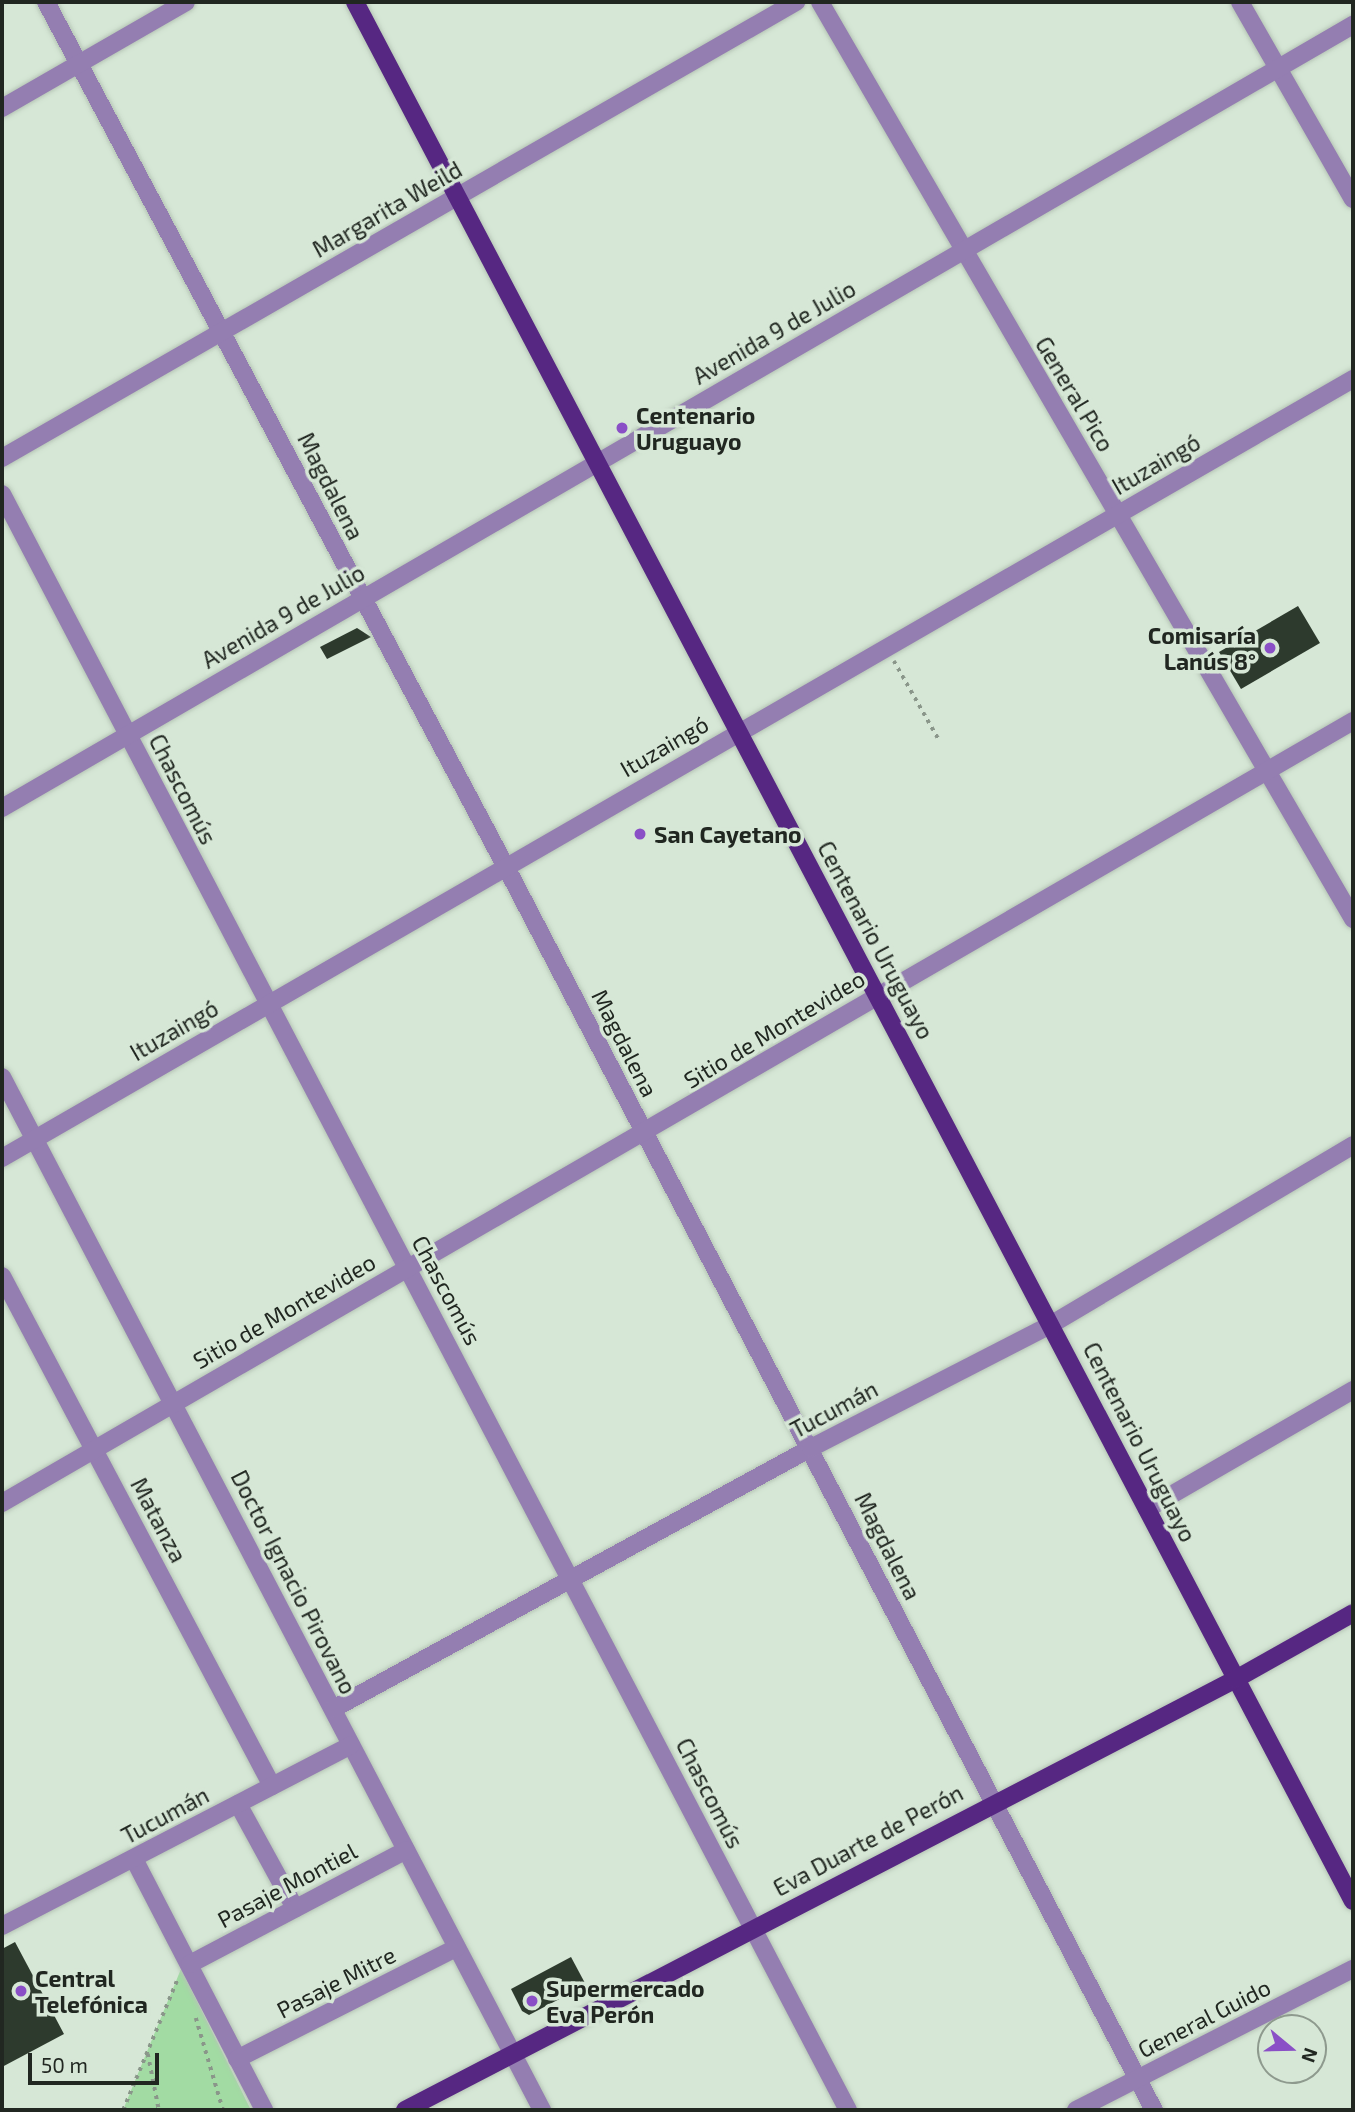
<!DOCTYPE html>
<meta charset="utf-8">
<style>
body{margin:0}
#map{position:relative;width:1355px;height:2112px;overflow:hidden;background:#d6e7d6;font-family:"Exo 2",sans-serif}
div>[style]{position:absolute}
.green>*{inset:0;background:#a2dba3}
.building>*{inset:0;background:#2d3a2d}
.path>*{height:3.5px;margin-top:-1.75px;transform-origin:0;background:repeating-linear-gradient(90deg,#8a968a 0 3.5px,transparent 0 8.5px)}
.roads{filter:drop-shadow(0 0 2px #b5c4b5) drop-shadow(0 0 2px #b5c4b5)}
.minor>*{height:18px;margin:-9px;padding:0 9px;transform-origin:9px;border-radius:9px;background:#947eb1}
.major>*{height:18px;margin:-9px;padding:0 9px;transform-origin:9px;border-radius:9px;background:#562782}
.dots>*{width:19px;height:19px;translate:-50% -50%;box-sizing:border-box;border:4px solid #d6e7d6;border-radius:50%}
span{translate:-50% -50%;white-space:nowrap;text-align:center;line-height:1.15;-webkit-text-stroke:7px #d6e7d6;paint-order:stroke}
.street-label{font-size:23px;color:#212721}
.poi-label{font-size:23px;color:#212721;font-weight:700}
.left{translate:0 -50%;text-align:left}
.right{translate:-100% -50%;text-align:right}
.frame{position:absolute;inset:0;border:4px solid #212721;pointer-events:none}
.north{position:absolute;left:1257px;top:2014px;width:70px;height:70px;box-sizing:border-box;background:#d6e7d6;border:2px solid #8e9a8e;border-radius:50%;rotate:109deg;font-size:19px;font-weight:700;line-height:28px;text-align:center;color:#212721}
.north::after{content:'';display:block;margin:auto;width:24px;height:32px;background:#8a4fc6;clip-path:polygon(50% 0,100% 100%,50% 72%,0 100%)}
.scale{position:absolute;left:28px;top:2053px;width:131px;height:32px;box-sizing:border-box;border:4px solid #212721;border-top:0;padding-left:9px;font-size:21px;line-height:24px;white-space:nowrap;color:#212721;-webkit-text-stroke:5px #d6e7d6;paint-order:stroke}
</style>
<div id="map">
<div class="green">
<i style="clip-path:polygon(181px 1969px,251px 2110px,123px 2110px)"></i>
</div>
<div class="building">
<i style="clip-path:polygon(1298px 606px,1320px 643px,1241px 689px,1219px 652px)"></i>
<i style="clip-path:polygon(357px 628px,371px 637px,327px 659px,320px 647px)"></i>
<i style="clip-path:polygon(15px 1942px,64px 2034px,2px 2067px,2px 1949px)"></i>
<i style="clip-path:polygon(571px 1957px,586px 1985px,529px 2015px,522px 2011px,511px 1989px)"></i>
</div>
<div class="path">
<i style="left:894px;top:661px;width:89px;rotate:60.3deg"></i>
<i style="left:196px;top:2018px;width:96px;rotate:73.6deg"></i>
<i style="left:148px;top:2054px;width:57px;rotate:78.9deg"></i>
<i style="left:123px;top:2110px;width:143px;rotate:-67.4deg"></i>
</div>
<div class="roads">
<div class="minor">
<i style="left:46px;top:2px;width:980px;rotate:62deg"></i>
<i style="left:506px;top:867px;width:1402px;rotate:62.47deg"></i>
<i style="left:820px;top:2px;width:1061px;rotate:59.83deg"></i>
<i style="left:1240px;top:2px;width:227px;rotate:60.2deg"></i>
<i style="left:2px;top:108px;width:212px;rotate:-29.9deg"></i>
<i style="left:2px;top:458px;width:916px;rotate:-29.87deg"></i>
<i style="left:2px;top:494px;width:1824px;rotate:62.37deg"></i>
<i style="left:2px;top:808px;width:1562px;rotate:-30.1deg"></i>
<i style="left:2px;top:1077px;width:1166px;rotate:62.4deg"></i>
<i style="left:2px;top:1158px;width:1560px;rotate:-29.97deg"></i>
<i style="left:2px;top:1276px;width:577px;rotate:62.1deg"></i>
<i style="left:2px;top:1503px;width:1561px;rotate:-30.06deg"></i>
<i style="left:1147px;top:1509px;width:238px;rotate:-30deg"></i>
<i style="left:333px;top:1709px;width:545px;rotate:-28.64deg"></i>
<i style="left:811px;top:1448px;width:271px;rotate:-27.2deg"></i>
<i style="left:1052px;top:1324px;width:350px;rotate:-30.7deg"></i>
<i style="left:238px;top:1804px;width:119px;rotate:61.3deg"></i>
<i style="left:134px;top:1859px;width:283px;rotate:62.6deg"></i>
<i style="left:2px;top:1926px;width:393px;rotate:-27.4deg"></i>
<i style="left:190px;top:1964px;width:244px;rotate:-27.8deg"></i>
<i style="left:237px;top:2059px;width:246px;rotate:-26.9deg"></i>
<i style="left:1076px;top:2110px;width:311px;rotate:-27deg"></i>
</div>
<div class="major">
<i style="left:355px;top:2px;width:2145px;rotate:62.28deg"></i>
<i style="left:405px;top:2110px;width:936px;rotate:-27.41deg"></i>
<i style="left:1236px;top:1679px;width:134px;rotate:-29.4deg"></i>
</div>
</div>
<div class="dots">
<i style="left:622px;top:428px;background:#8a4fc6"></i>
<i style="left:1270px;top:648px;background:#8a4fc6"></i>
<i style="left:640px;top:834px;background:#8a4fc6"></i>
<i style="left:21px;top:1991px;background:#8a4fc6"></i>
<i style="left:532px;top:2001px;background:#8a4fc6"></i>
</div>
<div class="street-label">
<span style="left:387px;top:209px;rotate:-30deg">Margarita Weild</span>
<span style="left:774px;top:332px;rotate:-30deg">Avenida 9 de Julio</span>
<span style="left:1075px;top:394px;rotate:59deg">General Pico</span>
<span style="left:1156px;top:464px;rotate:-30deg">Ituzaingó</span>
<span style="left:331px;top:486px;rotate:63deg">Magdalena</span>
<span style="left:283px;top:616px;rotate:-30deg">Avenida 9 de Julio</span>
<span style="left:664px;top:746px;rotate:-30deg">Ituzaingó</span>
<span style="left:183px;top:789px;rotate:63deg">Chascomús</span>
<span style="left:876px;top:940px;rotate:62deg">Centenario Uruguayo</span>
<span style="left:774px;top:1029px;rotate:-31deg">Sitio de Montevideo</span>
<span style="left:174px;top:1030px;rotate:-30deg">Ituzaingó</span>
<span style="left:625px;top:1043px;rotate:63deg">Magdalena</span>
<span style="left:447px;top:1290px;rotate:62deg">Chascomús</span>
<span style="left:284px;top:1311px;rotate:-30deg">Sitio de Montevideo</span>
<span style="left:834px;top:1409px;rotate:-28deg">Tucumán</span>
<span style="left:1140px;top:1442px;rotate:63deg">Centenario Uruguayo</span>
<span style="left:159px;top:1520px;rotate:62deg">Matanza</span>
<span style="left:888px;top:1546px;rotate:63deg">Magdalena</span>
<span style="left:294px;top:1582px;rotate:63deg">Doctor Ignacio Pirovano</span>
<span style="left:710px;top:1793px;rotate:63deg">Chascomús</span>
<span style="left:165px;top:1815px;rotate:-28deg">Tucumán</span>
<span style="left:868px;top:1840px;rotate:-28deg">Eva Duarte de Perón</span>
<span style="left:287px;top:1885px;rotate:-28deg">Pasaje Montiel</span>
<span style="left:336px;top:1982px;rotate:-27deg">Pasaje Mitre</span>
<span style="left:1204px;top:2018px;rotate:-27deg">General Guido</span>
</div>
<div class="poi-label">
<span class="left" style="left:636px;top:428px">Centenario<br>Uruguayo</span>
<span class="right" style="left:1256px;top:648px">Comisaría<br>Lanús 8°</span>
<span class="left" style="left:654px;top:834px">San Cayetano</span>
<span class="left" style="left:35px;top:1991px">Central<br>Telefónica</span>
<span class="left" style="left:546px;top:2001px">Supermercado<br>Eva Perón</span>
</div>
<div class="frame"></div>
<div class="north">N</div>
<div class="scale">50 m</div>
</div>
